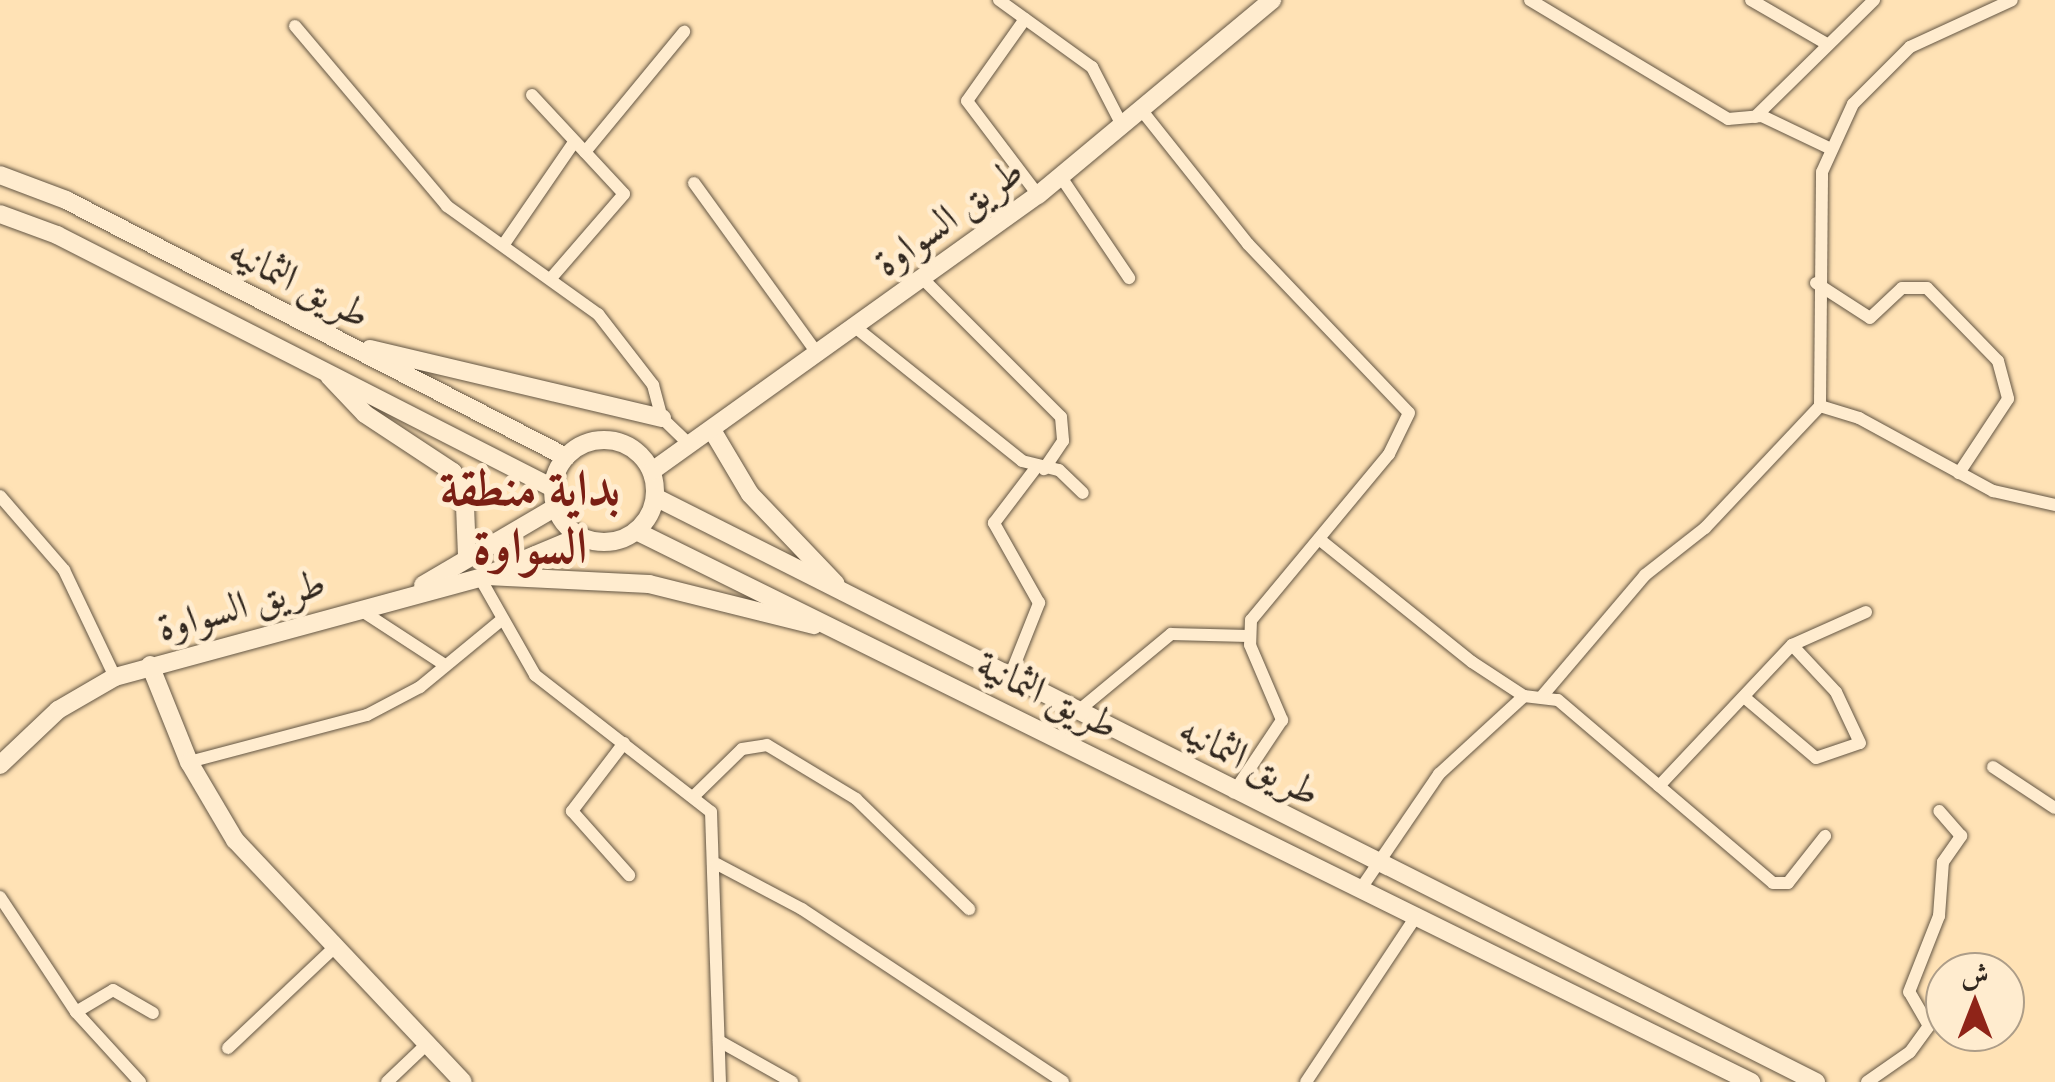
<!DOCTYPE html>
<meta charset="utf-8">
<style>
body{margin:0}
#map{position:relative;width:2055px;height:1082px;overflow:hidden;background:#ffe2b5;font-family:"EB Garamond",Amiri,serif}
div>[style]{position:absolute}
.roads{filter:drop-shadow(0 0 2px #645644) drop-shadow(0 0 2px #645644)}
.street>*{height:12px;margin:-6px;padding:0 6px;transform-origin:6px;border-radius:6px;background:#ffeccf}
.secondary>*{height:18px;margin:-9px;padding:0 9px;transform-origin:9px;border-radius:9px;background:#ffeccf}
.secondary>.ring{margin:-9px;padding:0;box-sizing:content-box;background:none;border:18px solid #ffeccf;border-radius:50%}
span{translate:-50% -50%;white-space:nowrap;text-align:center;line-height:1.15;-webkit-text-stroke:10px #ffeccf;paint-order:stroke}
.street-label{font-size:40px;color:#31271e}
.district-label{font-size:50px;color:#7a1f14;font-weight:700}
.north{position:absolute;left:1925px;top:952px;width:100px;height:100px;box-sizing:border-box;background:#ffeccf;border:2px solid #ad9d88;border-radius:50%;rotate:0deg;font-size:28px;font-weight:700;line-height:40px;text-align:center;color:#31271e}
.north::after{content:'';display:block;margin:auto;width:35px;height:45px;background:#8f2418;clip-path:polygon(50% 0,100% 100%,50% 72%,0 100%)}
</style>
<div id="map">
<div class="roads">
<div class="street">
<i style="left:999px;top:0;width:115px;rotate:35.8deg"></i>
<i style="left:1092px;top:67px;width:68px;rotate:62.7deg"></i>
<i style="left:1530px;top:0;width:231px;rotate:31deg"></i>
<i style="left:1728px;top:119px;width:34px;rotate:-5deg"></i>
<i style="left:1762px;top:116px;width:74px;rotate:25.5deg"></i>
<i style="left:1751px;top:0;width:88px;rotate:30.1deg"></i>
<i style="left:1025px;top:19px;width:100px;rotate:125.3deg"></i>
<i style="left:967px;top:101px;width:118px;rotate:52.9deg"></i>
<i style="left:295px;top:26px;width:236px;rotate:49.8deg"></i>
<i style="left:447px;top:206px;width:186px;rotate:35.6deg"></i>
<i style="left:598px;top:314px;width:90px;rotate:52.2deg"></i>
<i style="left:653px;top:385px;width:34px;rotate:75deg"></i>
<i style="left:662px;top:418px;width:39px;rotate:44deg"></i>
<i style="left:532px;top:95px;width:135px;rotate:47.1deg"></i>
<i style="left:624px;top:194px;width:108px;rotate:130.9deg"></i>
<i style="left:1143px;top:112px;width:169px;rotate:51.5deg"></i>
<i style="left:1248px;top:244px;width:233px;rotate:46.4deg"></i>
<i style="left:1409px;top:413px;width:46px;rotate:116deg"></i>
<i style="left:1389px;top:454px;width:216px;rotate:129.7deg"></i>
<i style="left:1251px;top:620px;width:25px;rotate:92deg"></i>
<i style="left:1250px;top:645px;width:82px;rotate:66.9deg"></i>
<i style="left:1282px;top:720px;width:87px;rotate:123.7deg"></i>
<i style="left:1755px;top:117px;width:167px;rotate:-44.5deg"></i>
<i style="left:585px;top:152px;width:156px;rotate:-50.5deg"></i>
<i style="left:1061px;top:177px;width:122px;rotate:56deg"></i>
<i style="left:694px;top:183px;width:210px;rotate:54.1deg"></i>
<i style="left:504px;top:244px;width:124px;rotate:-55.5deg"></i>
<i style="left:921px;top:277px;width:198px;rotate:45deg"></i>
<i style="left:1061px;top:417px;width:24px;rotate:85deg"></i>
<i style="left:1063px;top:441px;width:34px;rotate:124deg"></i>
<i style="left:1816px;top:283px;width:64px;rotate:32.9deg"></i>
<i style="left:1870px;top:318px;width:44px;rotate:-43.2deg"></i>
<i style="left:1902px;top:288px;width:25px"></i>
<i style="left:1927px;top:288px;width:102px;rotate:45.8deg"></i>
<i style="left:1998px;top:361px;width:39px;rotate:75deg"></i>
<i style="left:2008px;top:399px;width:89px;rotate:123.5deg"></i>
<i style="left:855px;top:327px;width:214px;rotate:38.7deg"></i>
<i style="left:1022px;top:461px;width:38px;rotate:14deg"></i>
<i style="left:1059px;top:470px;width:33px;rotate:44deg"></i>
<i style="left:1820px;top:406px;width:41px;rotate:17.1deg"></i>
<i style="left:1859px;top:418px;width:153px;rotate:28.6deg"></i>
<i style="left:1993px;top:491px;width:64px;rotate:12.7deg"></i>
<i style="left:0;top:496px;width:98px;rotate:49.1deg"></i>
<i style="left:64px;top:570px;width:119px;rotate:64.5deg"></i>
<i style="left:1319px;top:539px;width:196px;rotate:38.8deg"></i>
<i style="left:1472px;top:662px;width:62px;rotate:33.2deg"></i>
<i style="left:1524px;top:696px;width:34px;rotate:7deg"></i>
<i style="left:1558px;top:700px;width:282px;rotate:40.4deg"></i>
<i style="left:1773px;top:883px;width:15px"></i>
<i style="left:1788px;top:883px;width:60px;rotate:-51.8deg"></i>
<i style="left:480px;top:578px;width:112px;rotate:60.4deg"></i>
<i style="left:535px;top:675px;width:223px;rotate:37.9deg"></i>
<i style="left:711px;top:812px;width:270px;rotate:88.1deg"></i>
<i style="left:359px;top:609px;width:103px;rotate:33.1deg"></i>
<i style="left:1010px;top:676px;width:79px;rotate:-68.3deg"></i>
<i style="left:1039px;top:603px;width:92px;rotate:-119.4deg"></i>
<i style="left:994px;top:523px;width:68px;rotate:-52.8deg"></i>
<i style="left:1543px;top:695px;width:157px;rotate:-49.6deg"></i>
<i style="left:1645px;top:575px;width:76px;rotate:-38.1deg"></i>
<i style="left:1705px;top:528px;width:168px;rotate:-46.7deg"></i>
<i style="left:1820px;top:406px;width:234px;rotate:-89.5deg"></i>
<i style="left:1822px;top:172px;width:75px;rotate:-65.5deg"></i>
<i style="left:1853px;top:104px;width:81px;rotate:-45deg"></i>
<i style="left:1910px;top:47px;width:112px;rotate:-24.7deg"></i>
<i style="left:1744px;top:697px;width:94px;rotate:40.3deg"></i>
<i style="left:1816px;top:758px;width:46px;rotate:-18.8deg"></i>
<i style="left:1860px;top:743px;width:56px;rotate:-115.2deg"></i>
<i style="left:1836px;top:692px;width:64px;rotate:-133.1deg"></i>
<i style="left:1078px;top:711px;width:121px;rotate:-39.6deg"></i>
<i style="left:1171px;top:634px;width:77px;rotate:1.5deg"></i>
<i style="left:624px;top:743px;width:86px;rotate:127.4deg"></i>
<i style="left:572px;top:811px;width:86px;rotate:48.3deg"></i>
<i style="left:189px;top:762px;width:184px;rotate:-14.8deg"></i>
<i style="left:367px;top:715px;width:60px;rotate:-27.8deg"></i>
<i style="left:420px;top:687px;width:104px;rotate:-39.5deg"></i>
<i style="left:1993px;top:767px;width:74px;rotate:33.5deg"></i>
<i style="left:1659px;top:786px;width:194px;rotate:-46.7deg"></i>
<i style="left:1792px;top:645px;width:81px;rotate:-24deg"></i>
<i style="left:696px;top:794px;width:64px;rotate:-44.4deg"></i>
<i style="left:742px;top:749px;width:25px;rotate:-9deg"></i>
<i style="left:767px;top:745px;width:104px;rotate:31.2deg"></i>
<i style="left:856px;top:799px;width:158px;rotate:44.2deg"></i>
<i style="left:717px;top:864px;width:96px;rotate:27.9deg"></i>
<i style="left:802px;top:909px;width:313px;rotate:33.5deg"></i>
<i style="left:1362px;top:887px;width:137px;rotate:-55.7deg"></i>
<i style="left:1439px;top:774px;width:115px;rotate:-42.5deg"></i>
<i style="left:0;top:897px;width:138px;rotate:56.5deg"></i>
<i style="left:76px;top:1012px;width:95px;rotate:47.6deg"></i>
<i style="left:76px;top:1012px;width:43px;rotate:-30.7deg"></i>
<i style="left:113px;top:990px;width:46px;rotate:29.9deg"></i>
<i style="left:719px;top:1041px;width:84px;rotate:29.3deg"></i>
<i style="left:228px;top:1048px;width:150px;rotate:-43.4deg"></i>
<i style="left:387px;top:1082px;width:58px;rotate:-43.6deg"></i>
<i style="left:1306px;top:1082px;width:201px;rotate:-56.4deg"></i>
<i style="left:1867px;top:1082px;width:52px;rotate:-34.9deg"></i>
<i style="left:1910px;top:1052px;width:32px;rotate:-54deg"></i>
<i style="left:1929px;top:1026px;width:39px;rotate:-120deg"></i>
<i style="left:1909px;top:992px;width:82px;rotate:-68.5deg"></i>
<i style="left:1939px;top:916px;width:54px;rotate:-85.8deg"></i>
<i style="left:1943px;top:862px;width:32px;rotate:-55deg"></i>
<i style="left:1961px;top:836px;width:33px;rotate:-131deg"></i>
</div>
<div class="secondary">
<i style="left:0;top:175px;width:71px;rotate:20.7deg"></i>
<i style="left:66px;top:200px;width:562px;rotate:27.2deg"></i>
<i style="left:0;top:214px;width:61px;rotate:20.2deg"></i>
<i style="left:57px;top:235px;width:557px;rotate:27.03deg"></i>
<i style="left:370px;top:349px;width:300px;rotate:13.3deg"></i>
<i style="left:329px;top:376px;width:52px;rotate:46.5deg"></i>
<i style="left:365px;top:414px;width:105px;rotate:33.4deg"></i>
<i style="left:453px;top:472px;width:36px;rotate:71deg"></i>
<i style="left:465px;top:506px;width:49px;rotate:87.7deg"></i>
<i style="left:712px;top:430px;width:74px;rotate:59.3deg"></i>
<i style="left:750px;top:494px;width:124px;rotate:46.3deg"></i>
<i class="ring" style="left:553px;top:440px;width:84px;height:84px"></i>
<i style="left:652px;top:471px;width:475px;rotate:-35.6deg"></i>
<i style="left:1038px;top:195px;width:305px;rotate:-39.8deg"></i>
<i style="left:655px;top:497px;width:1300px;rotate:26.74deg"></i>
<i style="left:636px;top:531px;width:1244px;rotate:26.3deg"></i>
<i style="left:487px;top:576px;width:162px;rotate:2.8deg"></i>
<i style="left:649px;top:584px;width:170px;rotate:14deg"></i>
<i style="left:423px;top:585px;width:154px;rotate:-30.4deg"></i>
<i style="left:150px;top:665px;width:105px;rotate:68.1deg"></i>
<i style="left:189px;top:762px;width:91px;rotate:59.5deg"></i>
<i style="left:235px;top:840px;width:332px;rotate:46.7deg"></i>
<i style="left:0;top:765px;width:80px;rotate:-43.5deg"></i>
<i style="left:58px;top:710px;width:66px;rotate:-30.1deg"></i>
<i style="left:115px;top:677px;width:378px;rotate:-15.2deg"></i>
<i style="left:480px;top:578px;width:109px;rotate:-22.6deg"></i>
</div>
</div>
<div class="street-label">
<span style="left:948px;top:216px;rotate:-36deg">طريق السواوة</span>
<span style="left:300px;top:282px;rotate:27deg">طريق الثمانيه</span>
<span style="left:241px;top:604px;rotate:-16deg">طريق السواوة</span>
<span style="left:1048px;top:694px;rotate:26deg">طريق الثمانية</span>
<span style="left:1250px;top:760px;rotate:27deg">طريق الثمانيه</span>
</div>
<div class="district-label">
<span style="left:530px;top:516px">بداية منطقة<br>السواوة</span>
</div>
<div class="north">ش</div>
</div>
